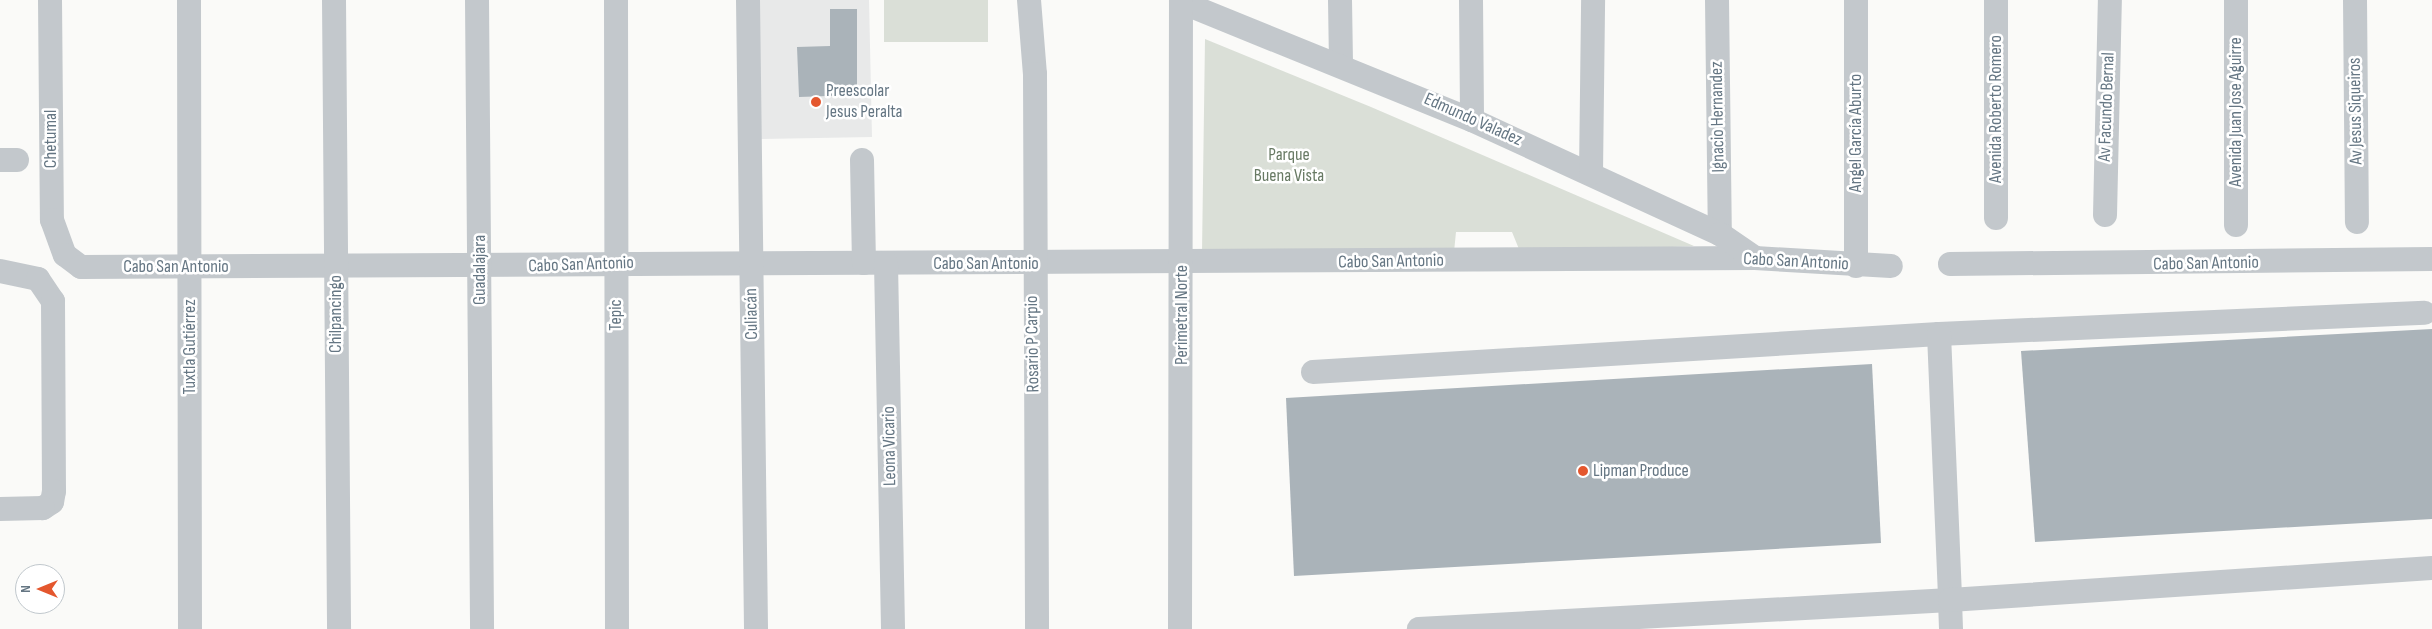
<!DOCTYPE html>
<meta charset="utf-8">
<style>
body{margin:0}
#map{position:relative;width:2432px;height:629px;overflow:hidden;background:#fafaf8;font-family:"Sofia Sans Condensed",sans-serif}
div>[style]{position:absolute}
.built>*{inset:0;background:#e8e9e9}
.green>*{inset:0;background:#dadfd7}
.building>*{inset:0;background:#aab3b9}
.minor>*{height:24px;margin:-12px;padding:0 12px;transform-origin:12px;border-radius:12px;background:#c3c8cc}
.dots>*{width:14px;height:14px;translate:-50% -50%;box-sizing:border-box;border:2px solid #fff;border-radius:50%}
span{translate:-50% -50%;white-space:nowrap;text-align:center;line-height:1.15;-webkit-text-stroke:5px #fff;paint-order:stroke}
.poi-label{font-size:18px;color:#657683}
.left{translate:0 -50%;text-align:left}
.street-label{font-size:18px;color:#657683}
.park-label{font-size:18px;color:#687a64}
.north{position:absolute;left:15px;top:564px;width:50px;height:50px;box-sizing:border-box;background:#fff;border:1px solid #c1c8cd;border-radius:50%;rotate:270deg;font-size:14px;font-weight:700;line-height:20px;text-align:center;color:#657683}
.north::after{content:'';display:block;margin:auto;width:18px;height:22px;background:#e4572e;clip-path:polygon(50% 0,100% 100%,50% 72%,0 100%)}
</style>
<div id="map">
<div class="built">
<i style="clip-path:polygon(758px 0,869px 0,872px 137px,760px 139px)"></i>
</div>
<div class="green">
<i style="clip-path:polygon(884px 0,988px 0,988px 42px,884px 42px)"></i>
<i style="clip-path:polygon(1205px 39px,1371px 107px,1694px 246px,1521px 254px,1512px 232px,1456px 232px,1454px 252px,1202px 252px)"></i>
</div>
<div class="building">
<i style="clip-path:polygon(830px 9px,857px 9px,857px 95px,799px 97px,797px 47px,830px 46px)"></i>
<i style="clip-path:polygon(2432px 329px,2432px 519px,2035px 542px,2021px 351px)"></i>
<i style="clip-path:polygon(1872px 364px,1881px 543px,1294px 576px,1286px 398px)"></i>
</div>
<div class="minor">
<i style="left:50px;top:0;width:220px;rotate:89.5deg"></i>
<i style="left:52px;top:220px;width:37px;rotate:70deg"></i>
<i style="left:65px;top:255px;width:20px;rotate:37deg"></i>
<i style="left:81px;top:267px;width:1674px;rotate:-0.31deg"></i>
<i style="left:1755px;top:258px;width:136px;rotate:3.4deg"></i>
<i style="left:189px;top:0;width:629px;rotate:89.91deg"></i>
<i style="left:334px;top:0;width:629px;rotate:89.54deg"></i>
<i style="left:477px;top:0;width:629px;rotate:89.54deg"></i>
<i style="left:616px;top:0;width:629px;rotate:89.91deg"></i>
<i style="left:748px;top:0;width:629px;rotate:89.27deg"></i>
<i style="left:1029px;top:0;width:74px;rotate:85.4deg"></i>
<i style="left:1035px;top:74px;width:555px;rotate:89.79deg"></i>
<i style="left:1340px;top:0;width:64px;rotate:89.1deg"></i>
<i style="left:1471px;top:0;width:120px;rotate:89.5deg"></i>
<i style="left:1717px;top:0;width:234px;rotate:89.3deg"></i>
<i style="left:1856px;top:0;width:266px;rotate:90deg"></i>
<i style="left:1996px;top:0;width:218px;rotate:90deg"></i>
<i style="left:2236px;top:0;width:225px;rotate:90deg"></i>
<i style="left:2355px;top:0;width:222px;rotate:89.5deg"></i>
<i style="left:1181px;top:2px;width:314px;rotate:22.1deg"></i>
<i style="left:1472px;top:120px;width:273px;rotate:24.7deg"></i>
<i style="left:1720px;top:234px;width:42px;rotate:34.4deg"></i>
<i style="left:0;top:160px;width:17px"></i>
<i style="left:862px;top:160px;width:103px;rotate:88.9deg"></i>
<i style="left:1591px;top:173px;width:173px;rotate:-89.3deg"></i>
<i style="left:2105px;top:215px;width:215px;rotate:-88.7deg"></i>
<i style="left:886px;top:263px;width:366px;rotate:88.9deg"></i>
<i style="left:1950px;top:264px;width:482px;rotate:-0.6deg"></i>
<i style="left:0;top:271px;width:39px;rotate:12deg"></i>
<i style="left:38px;top:279px;width:27px;rotate:56deg"></i>
<i style="left:53px;top:301px;width:190px;rotate:89.7deg"></i>
<i style="left:54px;top:491px;width:11px;rotate:100deg"></i>
<i style="left:52px;top:502px;width:11px;rotate:146deg"></i>
<i style="left:43px;top:508px;width:43px;rotate:178.7deg"></i>
<i style="left:1939px;top:334px;width:486px;rotate:-2.5deg"></i>
<i style="left:1313px;top:372px;width:627px;rotate:-3.47deg"></i>
<i style="left:1939px;top:334px;width:266px;rotate:87.6deg"></i>
<i style="left:1950px;top:600px;width:532px;rotate:176.87deg"></i>
<i style="left:1180px;top:629px;width:629px;rotate:-89.91deg"></i>
<i style="left:1951px;top:629px;width:29px;rotate:-92deg"></i>
<i style="left:1950px;top:600px;width:483px;rotate:-3.8deg"></i>
</div>
<div class="dots">
<i style="left:816px;top:102px;background:#e4572e"></i>
<i style="left:1583px;top:471px;background:#e4572e"></i>
</div>
<div class="poi-label">
<span class="left" style="left:826px;top:102px">Preescolar<br>Jesus Peralta</span>
<span class="left" style="left:1593px;top:471px">Lipman Produce</span>
</div>
<div class="street-label">
<span style="left:2107px;top:107px;rotate:-88deg">Av Facundo Bernal</span>
<span style="left:1996px;top:109px;rotate:-90deg">Avenida Roberto Romero</span>
<span style="left:2356px;top:111px;rotate:-91deg">Av Jesus Siqueiros</span>
<span style="left:2236px;top:112px;rotate:-90deg">Avenida Juan Jose Aguirre</span>
<span style="left:1718px;top:117px;rotate:-91deg">Ignacio Hernandez</span>
<span style="left:1473px;top:120px;rotate:24deg">Edmundo Valadez</span>
<span style="left:1856px;top:133px;rotate:-90deg">Angel García Aburto</span>
<span style="left:51px;top:139px;rotate:-90deg">Chetumal</span>
<span style="left:1391px;top:262px;rotate:-1deg">Cabo San Antonio</span>
<span style="left:1796px;top:262px;rotate:3deg">Cabo San Antonio</span>
<span style="left:986px;top:264px">Cabo San Antonio</span>
<span style="left:2206px;top:264px;rotate:-1deg">Cabo San Antonio</span>
<span style="left:581px;top:265px;rotate:-2deg">Cabo San Antonio</span>
<span style="left:176px;top:267px">Cabo San Antonio</span>
<span style="left:480px;top:270px;rotate:-90deg">Guadalajara</span>
<span style="left:336px;top:314px;rotate:-90deg">Chilpancingo</span>
<span style="left:752px;top:314px;rotate:-91deg">Culiacán</span>
<span style="left:616px;top:315px;rotate:-90deg">Tepic</span>
<span style="left:1182px;top:315px;rotate:-90deg">Perimetral Norte</span>
<span style="left:1033px;top:344px;rotate:-91deg">Rosario P Carpio</span>
<span style="left:190px;top:347px;rotate:-90deg">Tuxtla Gutiérrez</span>
<span style="left:890px;top:446px;rotate:-91deg">Leona Vicario</span>
</div>
<div class="park-label">
<span style="left:1289px;top:166px">Parque<br>Buena Vista</span>
</div>
<div class="north">N</div>
</div>
